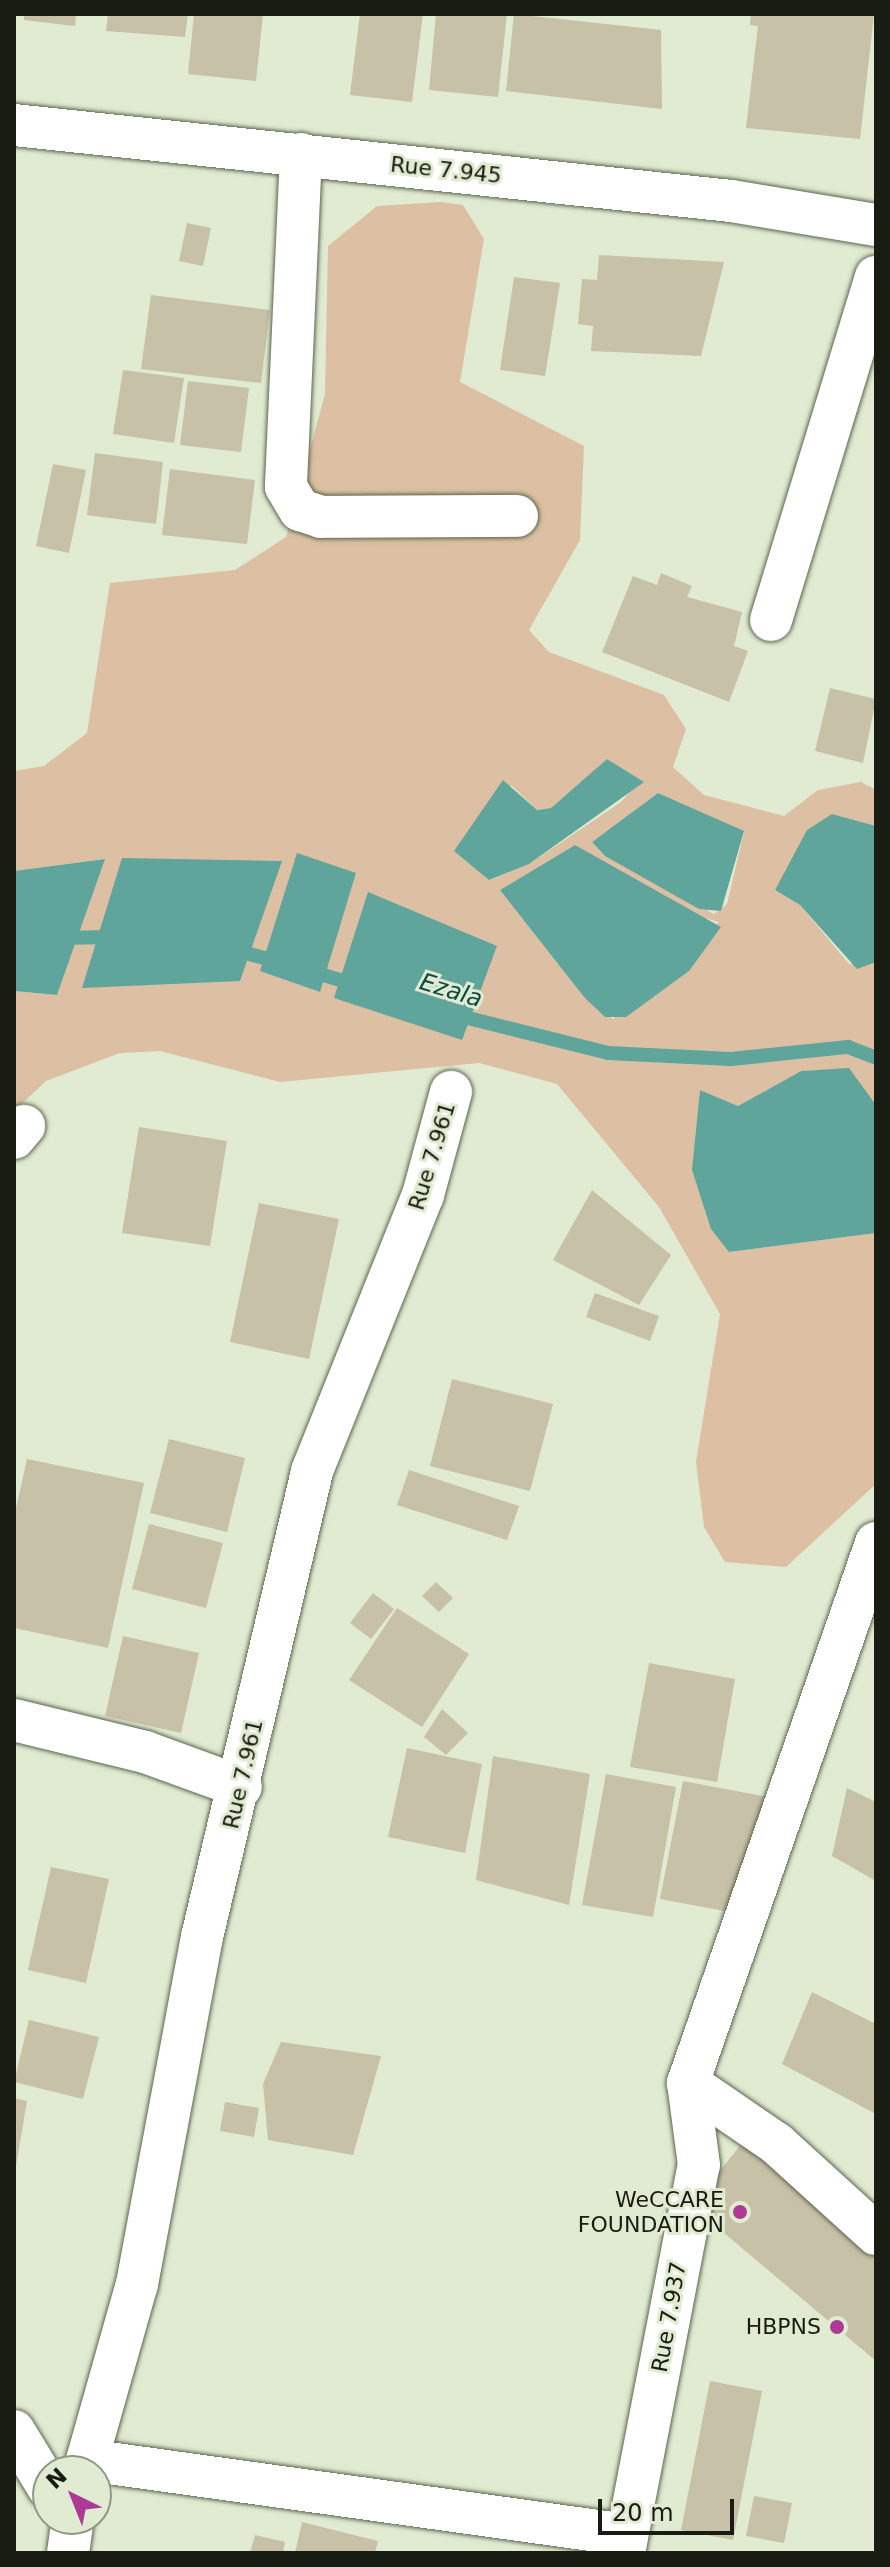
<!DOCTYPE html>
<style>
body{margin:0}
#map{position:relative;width:890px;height:2567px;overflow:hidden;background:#e0ebd1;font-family:"DejaVu Sans",sans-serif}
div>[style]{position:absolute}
.green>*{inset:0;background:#ddc0a3}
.water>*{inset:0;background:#5fa59b}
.stream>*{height:14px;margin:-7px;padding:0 7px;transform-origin:7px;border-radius:7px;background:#5fa59b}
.building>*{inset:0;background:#c7c1a7}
.roads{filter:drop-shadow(0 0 2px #5c654e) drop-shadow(0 0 2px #5c654e)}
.minor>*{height:42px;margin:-21px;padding:0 21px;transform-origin:21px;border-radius:21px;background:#fff}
.dots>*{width:22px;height:22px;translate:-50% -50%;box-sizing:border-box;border:4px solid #e0ebd1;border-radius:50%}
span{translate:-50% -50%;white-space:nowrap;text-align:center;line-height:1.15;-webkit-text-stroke:6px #e0ebd1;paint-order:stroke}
.street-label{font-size:22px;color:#181c13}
.poi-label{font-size:22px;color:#181c13}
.right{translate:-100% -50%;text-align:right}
.water-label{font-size:24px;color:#0a4b44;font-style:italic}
.frame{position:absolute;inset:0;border:16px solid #181c13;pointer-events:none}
.north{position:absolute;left:32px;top:2455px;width:80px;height:80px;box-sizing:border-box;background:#e0ebd1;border:2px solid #909885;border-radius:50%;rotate:317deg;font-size:22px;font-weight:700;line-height:32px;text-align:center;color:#181c13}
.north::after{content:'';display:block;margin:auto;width:28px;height:36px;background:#ad3b96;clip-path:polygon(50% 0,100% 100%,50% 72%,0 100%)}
.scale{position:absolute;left:598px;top:2499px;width:136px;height:36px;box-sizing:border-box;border:4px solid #181c13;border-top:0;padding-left:10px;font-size:24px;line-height:28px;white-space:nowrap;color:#181c13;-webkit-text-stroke:6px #e0ebd1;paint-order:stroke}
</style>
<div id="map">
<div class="green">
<i style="clip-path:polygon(evenodd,441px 202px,463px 205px,484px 239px,460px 382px,584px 446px,580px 540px,529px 630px,549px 652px,664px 695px,686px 729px,673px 767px,704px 795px,784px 816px,818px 790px,861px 782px,876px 790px,876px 826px,832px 814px,775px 890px,800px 905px,849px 964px,876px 962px,876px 1105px,848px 1069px,801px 1071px,738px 1106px,700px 1090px,698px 1129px,729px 1252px,876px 1233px,876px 1484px,786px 1567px,725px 1562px,704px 1527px,696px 1462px,720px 1314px,659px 1207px,557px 1084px,479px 1063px,280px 1082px,160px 1051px,120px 1053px,46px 1081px,14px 1111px,14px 991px,57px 995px,104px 859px,14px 871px,14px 771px,44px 766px,87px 733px,110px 583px,235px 570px,286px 537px,325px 394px,328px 246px,377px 206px,441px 202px,607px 759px,631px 791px,621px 802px,529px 864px,490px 880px,511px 785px,537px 810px,551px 808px,607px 759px,441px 202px,658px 793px,744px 832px,727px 904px,714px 914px,605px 856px,592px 842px,658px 793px,441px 202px,575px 845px,689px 914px,719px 922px,613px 1019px,584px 997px,500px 890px,575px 845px)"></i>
</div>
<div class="water">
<i style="clip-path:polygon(607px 759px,644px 782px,529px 864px,489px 880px,454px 851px,503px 780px,537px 810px,551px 808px)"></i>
<i style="clip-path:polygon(658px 793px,744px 831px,721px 911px,699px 909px,605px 856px,592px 842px)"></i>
<i style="clip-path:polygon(832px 814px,876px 826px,876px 962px,857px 969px,800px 905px,775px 890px,807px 830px)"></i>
<i style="clip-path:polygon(575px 845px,721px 927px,689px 971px,626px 1017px,605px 1017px,584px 997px,500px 890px)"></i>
<i style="clip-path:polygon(297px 853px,356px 873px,320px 992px,260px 971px)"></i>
<i style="clip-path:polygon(122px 858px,282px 861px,240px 981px,82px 988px)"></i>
<i style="clip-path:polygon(105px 859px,57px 995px,14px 991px,14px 871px)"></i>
<i style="clip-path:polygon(368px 892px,497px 946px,462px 1040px,334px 998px)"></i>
<i style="clip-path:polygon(849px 1068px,876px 1105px,876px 1233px,729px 1252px,711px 1229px,692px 1170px,700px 1090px,738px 1106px,801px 1071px)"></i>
</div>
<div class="stream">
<i style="left:58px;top:938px;width:55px;rotate:-1deg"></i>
<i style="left:234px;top:950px;width:47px;rotate:14.9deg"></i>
<i style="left:307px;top:970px;width:51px;rotate:17deg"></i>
<i style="left:452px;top:1014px;width:161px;rotate:14deg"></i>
<i style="left:608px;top:1053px;width:123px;rotate:2.8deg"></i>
<i style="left:731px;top:1059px;width:118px;rotate:-5.9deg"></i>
<i style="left:848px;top:1047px;width:30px;rotate:21deg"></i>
</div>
<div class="building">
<i style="clip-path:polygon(24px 14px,76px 14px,75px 26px,24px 20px)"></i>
<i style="clip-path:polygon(108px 14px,188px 14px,185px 37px,106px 31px)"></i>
<i style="clip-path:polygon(194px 14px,263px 14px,256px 81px,188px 74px)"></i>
<i style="clip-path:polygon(360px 14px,423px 14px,412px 102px,350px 95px)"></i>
<i style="clip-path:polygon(436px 14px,507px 14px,498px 97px,429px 90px)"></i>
<i style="clip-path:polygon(514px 14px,661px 30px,662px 109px,506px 91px)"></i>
<i style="clip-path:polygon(751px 14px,874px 14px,860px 139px,746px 128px,758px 26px,750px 25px)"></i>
<i style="clip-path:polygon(187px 223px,211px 228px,203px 266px,179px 261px)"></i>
<i style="clip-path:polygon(599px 255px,724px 262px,701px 356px,591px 351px,593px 326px,578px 324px,582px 279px,597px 280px)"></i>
<i style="clip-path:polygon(514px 277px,560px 283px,545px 376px,500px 370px)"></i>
<i style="clip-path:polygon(151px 295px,270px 310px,261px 383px,141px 369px)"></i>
<i style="clip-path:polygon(123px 370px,184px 378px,174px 443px,113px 434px)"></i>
<i style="clip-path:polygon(188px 381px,249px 388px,241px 452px,180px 445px)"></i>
<i style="clip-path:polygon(95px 453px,163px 462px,156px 524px,87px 515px)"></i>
<i style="clip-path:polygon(53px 464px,86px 470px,69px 553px,36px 546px)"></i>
<i style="clip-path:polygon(170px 469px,255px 480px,247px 544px,162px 535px)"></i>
<i style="clip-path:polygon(661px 573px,692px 586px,687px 597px,742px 612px,734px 646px,748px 651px,729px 702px,602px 652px,633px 576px,657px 585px)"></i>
<i style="clip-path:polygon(830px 688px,876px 699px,863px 763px,815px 751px)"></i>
<i style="clip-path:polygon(139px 1127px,227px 1141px,210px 1246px,122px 1233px)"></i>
<i style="clip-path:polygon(592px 1190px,671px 1255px,639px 1305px,553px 1260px)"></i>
<i style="clip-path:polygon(259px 1203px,339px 1219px,309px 1359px,230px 1342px)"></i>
<i style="clip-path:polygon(595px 1293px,659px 1316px,650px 1341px,586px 1317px)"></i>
<i style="clip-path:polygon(452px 1379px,553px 1404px,530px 1491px,430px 1466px)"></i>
<i style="clip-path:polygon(169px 1439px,245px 1458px,227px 1532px,150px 1513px)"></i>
<i style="clip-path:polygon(27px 1459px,144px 1483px,108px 1648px,14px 1628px,14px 1517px)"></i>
<i style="clip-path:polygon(409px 1470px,519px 1506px,507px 1540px,397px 1505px)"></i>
<i style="clip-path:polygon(149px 1524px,223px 1543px,206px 1608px,132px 1589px)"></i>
<i style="clip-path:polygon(436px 1582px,453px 1598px,439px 1612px,422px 1596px)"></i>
<i style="clip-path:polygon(373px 1593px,394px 1609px,371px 1639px,350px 1623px)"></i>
<i style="clip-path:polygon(397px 1608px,469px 1654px,422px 1727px,349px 1680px)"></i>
<i style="clip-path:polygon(123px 1636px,199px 1653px,181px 1733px,105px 1716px)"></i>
<i style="clip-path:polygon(649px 1663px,735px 1679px,717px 1782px,630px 1767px)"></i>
<i style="clip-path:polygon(442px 1709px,468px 1733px,446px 1755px,424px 1737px)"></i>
<i style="clip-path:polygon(407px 1748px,482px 1764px,465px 1853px,388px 1837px)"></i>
<i style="clip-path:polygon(493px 1756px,590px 1774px,569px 1905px,476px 1880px)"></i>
<i style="clip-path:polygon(606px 1774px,676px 1787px,653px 1917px,582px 1905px)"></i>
<i style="clip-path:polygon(683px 1781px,768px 1797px,746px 1915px,660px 1899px)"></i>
<i style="clip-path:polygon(847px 1788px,876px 1802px,876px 1881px,832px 1856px)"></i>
<i style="clip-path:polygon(51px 1867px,109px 1879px,86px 1983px,28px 1970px)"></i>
<i style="clip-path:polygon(812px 1992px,876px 2024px,876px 2114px,782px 2064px)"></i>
<i style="clip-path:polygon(29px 2020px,99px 2037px,83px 2099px,14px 2082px)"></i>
<i style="clip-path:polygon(281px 2042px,381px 2056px,353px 2155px,268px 2140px,263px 2084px)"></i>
<i style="clip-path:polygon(14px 2098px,27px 2101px,16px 2166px,14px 2165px)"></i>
<i style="clip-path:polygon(225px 2102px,259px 2108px,254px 2137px,220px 2131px)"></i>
<i style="clip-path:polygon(750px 2133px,876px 2247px,876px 2361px,692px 2206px)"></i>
<i style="clip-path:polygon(710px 2381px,762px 2391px,733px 2540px,681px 2530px)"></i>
<i style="clip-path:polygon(754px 2496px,792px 2503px,784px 2543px,746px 2536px)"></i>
<i style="clip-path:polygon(302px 2522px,378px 2541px,375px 2553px,295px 2553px)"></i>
<i style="clip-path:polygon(255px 2535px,285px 2542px,283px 2553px,250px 2553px)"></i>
</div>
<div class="roads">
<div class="minor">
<i style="left:14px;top:125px;width:721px;rotate:6.05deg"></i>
<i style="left:731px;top:201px;width:147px;rotate:9.4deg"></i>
<i style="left:301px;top:154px;width:333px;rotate:92.6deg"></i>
<i style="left:286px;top:487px;width:27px;rotate:59deg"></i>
<i style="left:300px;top:510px;width:22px;rotate:18deg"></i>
<i style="left:321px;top:517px;width:196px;rotate:-0.3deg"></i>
<i style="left:771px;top:620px;width:359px;rotate:-73deg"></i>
<i style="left:14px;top:1138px;width:16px;rotate:-50deg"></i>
<i style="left:14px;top:1720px;width:135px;rotate:13.7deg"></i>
<i style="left:145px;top:1752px;width:102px;rotate:20deg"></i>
<i style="left:688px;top:2083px;width:572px;rotate:-70.8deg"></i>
<i style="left:14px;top:2431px;width:66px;rotate:58.7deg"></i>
<i style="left:87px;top:2460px;width:545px;rotate:7.91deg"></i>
<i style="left:84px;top:2471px;width:194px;rotate:-74.2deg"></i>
<i style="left:137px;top:2284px;width:353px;rotate:-79.4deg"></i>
<i style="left:202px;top:1937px;width:479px;rotate:-76.7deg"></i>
<i style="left:312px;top:1471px;width:297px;rotate:-68.1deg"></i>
<i style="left:423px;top:1195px;width:107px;rotate:-74.8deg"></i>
<i style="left:68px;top:2553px;width:34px;rotate:-82deg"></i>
<i style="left:624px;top:2553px;width:395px;rotate:-79.1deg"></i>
<i style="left:699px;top:2165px;width:83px;rotate:-97.6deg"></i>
<i style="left:688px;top:2083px;width:108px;rotate:34.4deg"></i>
<i style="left:777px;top:2144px;width:134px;rotate:42.3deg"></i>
</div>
</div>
<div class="dots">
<i style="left:740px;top:2212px;background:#ad3b96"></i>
<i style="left:837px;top:2327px;background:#ad3b96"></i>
</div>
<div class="street-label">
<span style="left:446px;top:170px;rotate:6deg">Rue 7.945</span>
<span style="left:432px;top:1156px;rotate:-73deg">Rue 7.961</span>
<span style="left:243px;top:1774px;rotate:-77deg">Rue 7.961</span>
<span style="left:669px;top:2317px;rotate:-80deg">Rue 7.937</span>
</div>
<div class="poi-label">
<span class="right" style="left:724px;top:2212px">WeCCARE<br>FOUNDATION</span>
<span class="right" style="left:821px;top:2327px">HBPNS</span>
</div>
<div class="water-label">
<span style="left:451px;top:991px;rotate:17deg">Ezala</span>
</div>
<div class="frame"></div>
<div class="north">N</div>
<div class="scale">20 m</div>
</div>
